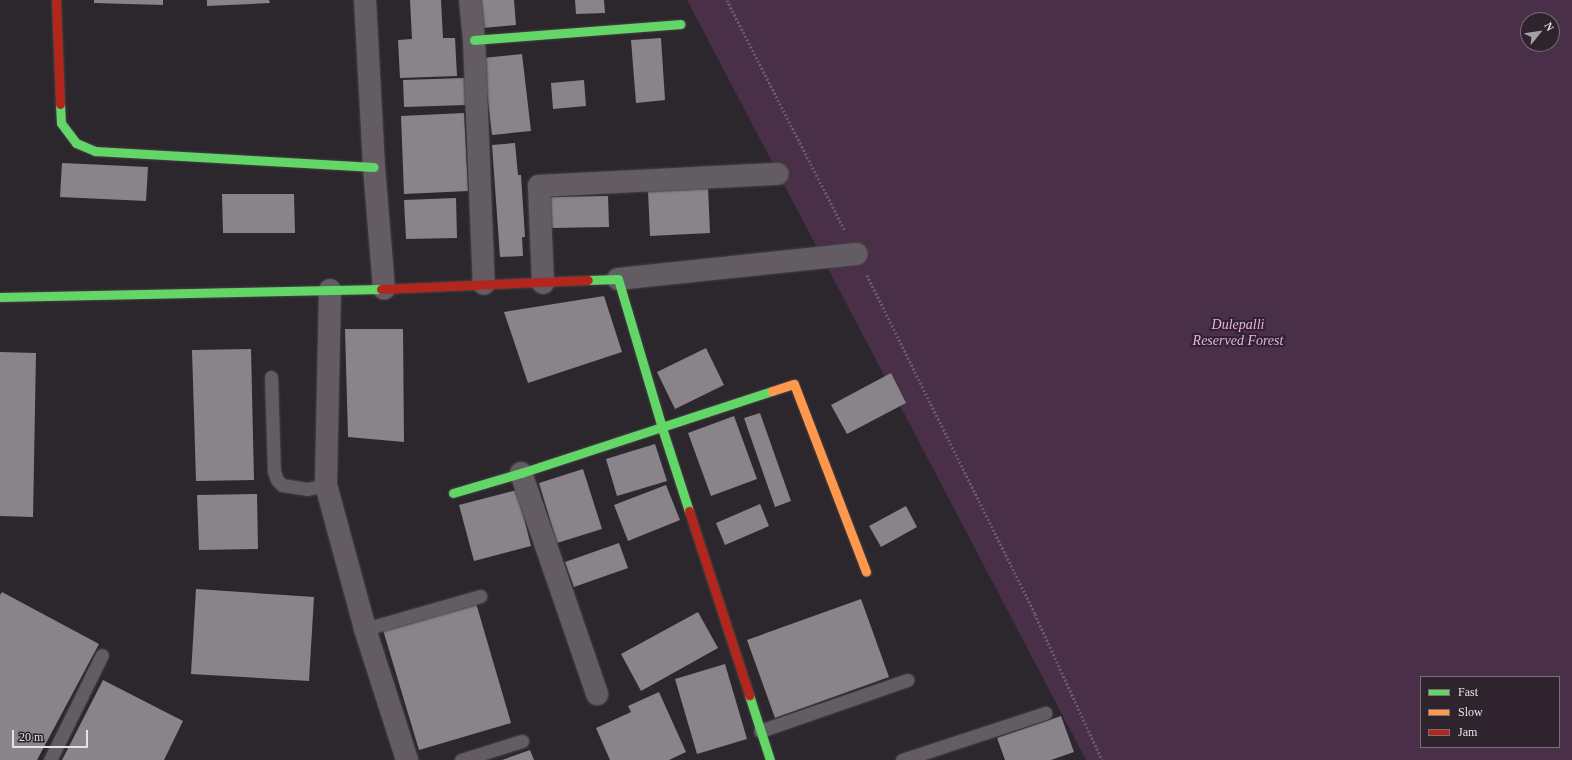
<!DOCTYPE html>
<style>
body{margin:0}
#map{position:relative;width:1572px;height:760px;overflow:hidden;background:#2c272c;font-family:"Times New Roman",serif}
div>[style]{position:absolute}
.green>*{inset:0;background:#492f48}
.building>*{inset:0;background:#898489}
.path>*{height:2.5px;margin-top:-1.25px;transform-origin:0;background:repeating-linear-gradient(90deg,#635e63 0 2px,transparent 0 4px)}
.roads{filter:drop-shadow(0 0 1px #454245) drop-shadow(0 0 1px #454245)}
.lane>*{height:13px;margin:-6.5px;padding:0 6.5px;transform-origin:6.5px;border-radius:6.5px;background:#635c62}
.street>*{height:22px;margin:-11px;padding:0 11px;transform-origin:11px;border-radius:11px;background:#635c62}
.fast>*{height:9px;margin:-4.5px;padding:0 4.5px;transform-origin:4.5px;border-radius:4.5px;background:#63d668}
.slow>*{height:9px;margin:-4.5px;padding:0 4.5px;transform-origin:4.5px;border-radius:4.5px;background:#ff974d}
.jam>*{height:9px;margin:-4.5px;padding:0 4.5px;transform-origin:4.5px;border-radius:4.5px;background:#b3261e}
span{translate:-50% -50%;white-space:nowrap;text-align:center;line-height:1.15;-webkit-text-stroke:4px #2f242e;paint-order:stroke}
.park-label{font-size:14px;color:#f1aaee;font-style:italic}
.legend{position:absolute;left:1420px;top:676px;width:140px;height:72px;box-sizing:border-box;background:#2f242e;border:1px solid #796f78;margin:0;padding:5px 7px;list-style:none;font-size:12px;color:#e7e0e7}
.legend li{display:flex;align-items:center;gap:8px;height:20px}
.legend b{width:20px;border:1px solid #796f78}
.north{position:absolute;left:1520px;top:12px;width:40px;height:40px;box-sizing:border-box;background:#2f242e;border:1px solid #796f78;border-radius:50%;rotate:60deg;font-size:11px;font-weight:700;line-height:16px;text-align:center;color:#e7e0e7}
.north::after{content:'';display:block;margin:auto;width:14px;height:18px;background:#a69fa6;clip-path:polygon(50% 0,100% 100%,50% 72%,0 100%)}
.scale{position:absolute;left:12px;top:730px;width:76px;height:18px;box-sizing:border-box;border:2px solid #e7e0e7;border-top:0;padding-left:5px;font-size:12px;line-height:14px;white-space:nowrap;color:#e7e0e7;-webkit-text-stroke:3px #2f242e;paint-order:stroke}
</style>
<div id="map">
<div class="green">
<i style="clip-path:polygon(evenodd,687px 0,1572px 0,1572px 760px,1086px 760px,687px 0,1528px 20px,1552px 20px,1552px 44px,1528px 44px,1528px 20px,687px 0,1421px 677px,1559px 677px,1559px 747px,1421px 747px,1421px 677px)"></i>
</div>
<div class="building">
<i style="clip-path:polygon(94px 0,163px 0,163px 5px,94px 3px)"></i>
<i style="clip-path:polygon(207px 0,269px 0,270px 3px,207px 6px)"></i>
<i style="clip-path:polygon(410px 0,441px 0,443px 38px,455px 38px,457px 76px,400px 78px,398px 40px,412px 39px)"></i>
<i style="clip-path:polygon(480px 0,514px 0,516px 25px,483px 28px)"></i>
<i style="clip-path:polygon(575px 0,604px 0,605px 13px,576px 14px)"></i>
<i style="clip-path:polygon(661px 38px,665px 100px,636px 103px,631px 40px)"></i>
<i style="clip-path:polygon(522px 54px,531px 131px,492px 135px,483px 58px)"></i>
<i style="clip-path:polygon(465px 78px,466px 105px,404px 107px,403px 80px)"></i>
<i style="clip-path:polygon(584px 80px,586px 106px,553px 109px,551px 83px)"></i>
<i style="clip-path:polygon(464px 113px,468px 191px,404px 194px,401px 116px)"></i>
<i style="clip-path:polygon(515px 143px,518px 175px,521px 175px,525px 237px,522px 237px,523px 256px,500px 257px,492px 145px)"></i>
<i style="clip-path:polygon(62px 163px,148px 167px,146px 201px,60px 197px)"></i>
<i style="clip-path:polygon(708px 188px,710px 233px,650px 236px,648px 191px)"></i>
<i style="clip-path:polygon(222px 194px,294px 194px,295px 233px,223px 233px)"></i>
<i style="clip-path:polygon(608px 196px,609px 227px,550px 228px,549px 197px)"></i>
<i style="clip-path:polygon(456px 198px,457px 238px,406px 239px,404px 200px)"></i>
<i style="clip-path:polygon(604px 296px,622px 352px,528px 383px,504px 312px)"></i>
<i style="clip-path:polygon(345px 329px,403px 329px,404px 442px,348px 437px)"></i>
<i style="clip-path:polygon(706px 348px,724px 385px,675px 409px,657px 372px)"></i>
<i style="clip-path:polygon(251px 349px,254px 480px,196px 481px,192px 350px)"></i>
<i style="clip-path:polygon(0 352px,36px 353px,33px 517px,0 516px)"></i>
<i style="clip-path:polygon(891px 373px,906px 403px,847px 434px,831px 405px)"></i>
<i style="clip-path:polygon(760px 413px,791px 501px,775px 507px,744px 418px)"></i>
<i style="clip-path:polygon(734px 416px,757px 479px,711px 496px,688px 433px)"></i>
<i style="clip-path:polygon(655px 444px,667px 481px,617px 496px,606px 459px)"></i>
<i style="clip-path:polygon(583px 469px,602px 529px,557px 543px,539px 483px)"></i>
<i style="clip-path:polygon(666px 485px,680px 520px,628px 541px,614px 505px)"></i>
<i style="clip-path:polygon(517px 490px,531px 546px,474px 561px,459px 505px)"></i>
<i style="clip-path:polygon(257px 494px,258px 549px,199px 550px,197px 495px)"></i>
<i style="clip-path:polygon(760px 504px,769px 526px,725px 545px,716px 523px)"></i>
<i style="clip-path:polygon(906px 506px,917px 527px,881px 547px,869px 526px)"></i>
<i style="clip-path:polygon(619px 543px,628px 568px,574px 587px,565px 562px)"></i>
<i style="clip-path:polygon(196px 589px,314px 597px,309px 681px,191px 674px)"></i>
<i style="clip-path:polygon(2px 592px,99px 644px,37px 760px,0 760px,0 595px)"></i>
<i style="clip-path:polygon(861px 599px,889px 677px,775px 718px,747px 640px)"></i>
<i style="clip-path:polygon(476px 603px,511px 723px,419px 750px,383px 630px)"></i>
<i style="clip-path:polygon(698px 612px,718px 648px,641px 691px,621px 654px)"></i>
<i style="clip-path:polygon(725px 664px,747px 739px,697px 754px,675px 679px)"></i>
<i style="clip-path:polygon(103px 680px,183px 721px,164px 760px,62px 760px)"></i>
<i style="clip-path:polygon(659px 692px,686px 752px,669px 760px,610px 760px,596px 728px,631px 712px,628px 706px)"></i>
<i style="clip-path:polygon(1061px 716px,1074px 752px,1051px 760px,1005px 760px,997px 738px)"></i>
<i style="clip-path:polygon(530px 750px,534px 760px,502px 760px)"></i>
</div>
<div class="path">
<i style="left:727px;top:0;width:259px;rotate:62.9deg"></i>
<i style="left:867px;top:275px;width:378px;rotate:63.6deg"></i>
<i style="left:1035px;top:614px;width:161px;rotate:65.3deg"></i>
</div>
<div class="roads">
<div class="lane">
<i style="left:271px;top:377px;width:94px;rotate:88.2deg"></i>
<i style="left:274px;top:471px;width:9px;rotate:72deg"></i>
<i style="left:277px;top:480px;width:7px;rotate:45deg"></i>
<i style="left:282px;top:485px;width:25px;rotate:9deg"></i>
<i style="left:307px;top:489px;width:19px;rotate:-12deg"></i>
<i style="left:365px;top:629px;width:120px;rotate:-16deg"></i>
<i style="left:760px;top:731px;width:156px;rotate:-19.1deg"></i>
<i style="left:50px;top:760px;width:117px;rotate:-63.7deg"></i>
<i style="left:461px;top:760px;width:64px;rotate:-17.3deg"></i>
<i style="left:902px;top:760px;width:151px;rotate:-18.2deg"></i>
</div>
<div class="street">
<i style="left:365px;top:0;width:167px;rotate:86.9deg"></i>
<i style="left:374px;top:167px;width:122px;rotate:85.3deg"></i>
<i style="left:470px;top:0;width:40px;rotate:84.3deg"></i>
<i style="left:474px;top:40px;width:244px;rotate:87.7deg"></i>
<i style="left:618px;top:279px;width:240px;rotate:-6deg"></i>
<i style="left:543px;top:283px;width:97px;rotate:-92.4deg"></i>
<i style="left:539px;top:186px;width:239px;rotate:-2.9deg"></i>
<i style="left:330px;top:290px;width:195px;rotate:91.2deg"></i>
<i style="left:326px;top:485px;width:149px;rotate:74.8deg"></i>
<i style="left:365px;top:629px;width:138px;rotate:72.2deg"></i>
<i style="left:521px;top:473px;width:234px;rotate:71deg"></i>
</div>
<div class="fast">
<i style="left:474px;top:40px;width:207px;rotate:-4.4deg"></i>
<i style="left:60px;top:104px;width:19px;rotate:87deg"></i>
<i style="left:61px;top:123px;width:25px;rotate:53deg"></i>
<i style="left:76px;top:143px;width:21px;rotate:23deg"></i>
<i style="left:95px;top:151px;width:279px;rotate:3.3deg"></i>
<i style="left:588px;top:280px;width:30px;rotate:-2deg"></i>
<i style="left:618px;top:279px;width:155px;rotate:73.5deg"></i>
<i style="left:662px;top:428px;width:87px;rotate:72deg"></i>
<i style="left:0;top:297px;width:381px;rotate:-1.2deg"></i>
<i style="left:453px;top:493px;width:71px;rotate:-16.4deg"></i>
<i style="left:521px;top:473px;width:264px;rotate:-18.1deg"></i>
<i style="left:749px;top:695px;width:68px;rotate:72.1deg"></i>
</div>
<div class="slow">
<i style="left:772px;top:391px;width:23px;rotate:-18deg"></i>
<i style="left:794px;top:384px;width:201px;rotate:69deg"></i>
</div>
<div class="jam">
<i style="left:56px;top:0;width:104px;rotate:87.8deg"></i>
<i style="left:381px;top:289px;width:207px;rotate:-2.5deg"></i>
<i style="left:689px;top:511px;width:194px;rotate:71.9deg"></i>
</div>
</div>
<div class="park-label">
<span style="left:1238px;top:333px">Dulepalli<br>Reserved Forest</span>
</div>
<ul class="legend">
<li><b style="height:5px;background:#63d668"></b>Fast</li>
<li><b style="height:5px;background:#ff974d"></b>Slow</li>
<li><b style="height:5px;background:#b3261e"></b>Jam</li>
</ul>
<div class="north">N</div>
<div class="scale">20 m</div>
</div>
